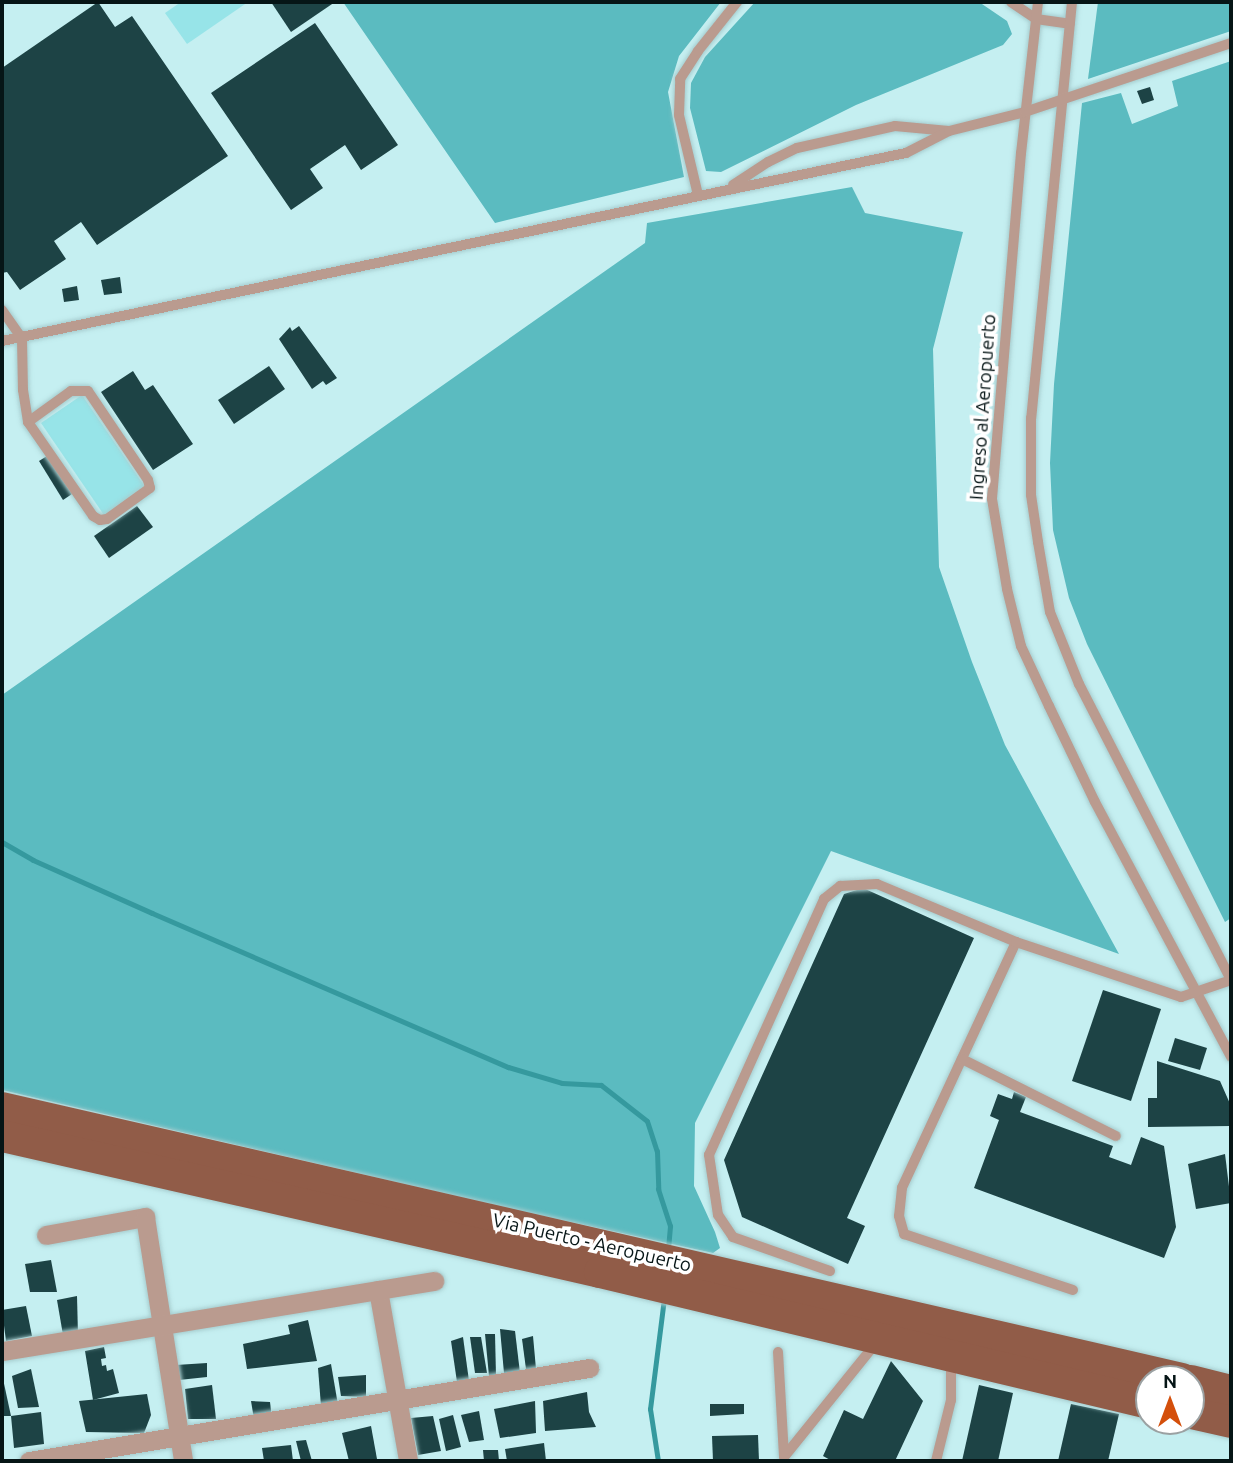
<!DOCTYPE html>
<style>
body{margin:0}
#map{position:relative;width:1233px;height:1463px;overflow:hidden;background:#c5eff1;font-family:Ubuntu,sans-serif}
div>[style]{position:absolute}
.green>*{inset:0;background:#97e4e8}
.forest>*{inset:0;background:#5bbbc0}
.stream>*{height:5px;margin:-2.5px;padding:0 2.5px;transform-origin:2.5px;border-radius:2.5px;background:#35999e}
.building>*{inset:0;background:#1d4345}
.roads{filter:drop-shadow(0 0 2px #a6ccce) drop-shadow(0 0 2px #a6ccce)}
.lane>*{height:10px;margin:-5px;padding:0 5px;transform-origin:5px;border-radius:5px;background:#ba9b8f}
.street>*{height:19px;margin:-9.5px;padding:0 9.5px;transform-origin:9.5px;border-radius:9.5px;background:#ba9b8f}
.primary>*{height:32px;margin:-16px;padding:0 16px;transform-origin:16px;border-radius:16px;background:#915c48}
span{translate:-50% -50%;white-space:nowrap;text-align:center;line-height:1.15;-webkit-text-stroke:7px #fff;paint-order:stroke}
.street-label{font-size:19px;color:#061516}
.frame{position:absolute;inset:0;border:4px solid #061516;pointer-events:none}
.north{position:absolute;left:1135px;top:1365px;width:70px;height:70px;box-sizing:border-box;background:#fff;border:2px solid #9ba1a2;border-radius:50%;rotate:0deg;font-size:19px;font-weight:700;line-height:28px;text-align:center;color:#061516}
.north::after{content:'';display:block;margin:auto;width:24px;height:32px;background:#d44f0b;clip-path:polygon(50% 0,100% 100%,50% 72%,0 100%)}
</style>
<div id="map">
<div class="green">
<i style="clip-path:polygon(181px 2px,248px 2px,187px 44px,165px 13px)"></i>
<i style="clip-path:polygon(82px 395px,145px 487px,104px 515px,41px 423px)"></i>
</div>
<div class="forest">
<i style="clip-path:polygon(343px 2px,721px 2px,679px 56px,668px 92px,684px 177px,495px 223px)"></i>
<i style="clip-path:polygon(755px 2px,979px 2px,1007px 21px,1012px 34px,1003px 45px,856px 105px,721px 172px,706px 171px,690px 108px,691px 83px,705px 57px)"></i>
<i style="clip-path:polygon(1098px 2px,1231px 2px,1231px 31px,1088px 79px)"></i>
<i style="clip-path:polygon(1231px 61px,1231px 918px,1225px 922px,1087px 644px,1069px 598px,1053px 530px,1050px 463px,1054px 384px,1082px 103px,1121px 93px,1132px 124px,1178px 106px,1172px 81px)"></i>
<i style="clip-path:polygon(852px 187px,865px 213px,963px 232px,933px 349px,939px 567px,972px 662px,1005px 745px,1119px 954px,831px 851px,695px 1123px,694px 1186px,715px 1232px,720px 1248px,713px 1253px,511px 1209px,2px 1090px,2px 695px,645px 243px,647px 223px)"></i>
</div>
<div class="stream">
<i style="left:2px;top:842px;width:36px;rotate:30deg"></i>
<i style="left:33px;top:860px;width:130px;rotate:24deg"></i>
<i style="left:152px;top:913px;width:388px;rotate:23.4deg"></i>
<i style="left:508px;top:1067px;width:56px;rotate:16.5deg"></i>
<i style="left:562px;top:1083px;width:39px;rotate:3deg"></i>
<i style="left:601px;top:1085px;width:58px;rotate:38deg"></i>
<i style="left:647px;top:1121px;width:32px;rotate:72deg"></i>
<i style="left:657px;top:1151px;width:38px;rotate:88deg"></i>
<i style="left:658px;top:1189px;width:39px;rotate:72deg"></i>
<i style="left:670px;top:1226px;width:24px;rotate:95deg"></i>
<i style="left:658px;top:1461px;width:53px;rotate:-98.7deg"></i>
<i style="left:650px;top:1409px;width:112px;rotate:-82.8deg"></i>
</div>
<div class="building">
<i style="clip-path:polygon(98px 2px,115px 27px,132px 16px,228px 156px,97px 245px,81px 222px,54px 241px,66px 259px,20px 290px,7px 272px,2px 273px,2px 68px)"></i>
<i style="clip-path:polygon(271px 2px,335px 2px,291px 32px)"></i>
<i style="clip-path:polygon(315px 23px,398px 145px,361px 170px,345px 145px,310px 169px,323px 188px,291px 210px,211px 93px)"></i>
<i style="clip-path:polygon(1150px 87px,1154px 100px,1142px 104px,1137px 91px)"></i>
<i style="clip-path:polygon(120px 277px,122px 293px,104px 295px,101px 280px)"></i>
<i style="clip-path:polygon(77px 286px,79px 300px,64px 302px,62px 289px)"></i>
<i style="clip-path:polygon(299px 326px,337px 378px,326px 385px,323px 381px,312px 389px,279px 339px,290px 327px,292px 331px)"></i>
<i style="clip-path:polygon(269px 366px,285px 389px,234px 424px,218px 400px)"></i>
<i style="clip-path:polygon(133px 371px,145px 390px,153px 385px,193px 444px,153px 470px,101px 392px)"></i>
<i style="clip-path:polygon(47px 456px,72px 494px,63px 500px,39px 461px)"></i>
<i style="clip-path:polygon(137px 506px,153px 527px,109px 558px,94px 536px)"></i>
<i style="clip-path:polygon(863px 888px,974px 938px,847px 1218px,865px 1226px,848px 1264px,742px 1217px,724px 1160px,844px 894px)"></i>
<i style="clip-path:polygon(1103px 990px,1161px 1009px,1131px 1101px,1072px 1081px)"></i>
<i style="clip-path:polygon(1175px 1038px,1207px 1048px,1200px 1070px,1168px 1061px)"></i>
<i style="clip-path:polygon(1157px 1061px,1220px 1081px,1231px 1106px,1231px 1126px,1148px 1127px,1148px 1098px,1157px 1098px)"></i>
<i style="clip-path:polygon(1014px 1092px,1026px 1097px,1020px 1112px,1113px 1146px,1109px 1157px,1131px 1165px,1141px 1137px,1164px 1146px,1176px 1227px,1164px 1258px,974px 1188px,999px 1120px,990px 1116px,998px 1094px,1012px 1099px)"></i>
<i style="clip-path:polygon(1225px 1154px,1231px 1203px,1196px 1209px,1188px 1164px)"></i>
<i style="clip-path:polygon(51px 1260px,57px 1292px,30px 1292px,25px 1264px)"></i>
<i style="clip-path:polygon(77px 1296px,78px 1335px,63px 1335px,57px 1300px)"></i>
<i style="clip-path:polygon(26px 1306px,32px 1336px,6px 1341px,2px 1310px)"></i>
<i style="clip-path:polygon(308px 1320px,317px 1361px,247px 1369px,243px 1344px,290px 1334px,288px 1325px)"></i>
<i style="clip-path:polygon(500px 1329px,515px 1331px,520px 1373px,504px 1373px)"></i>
<i style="clip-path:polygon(485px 1334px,495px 1334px,496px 1376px,489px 1376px)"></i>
<i style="clip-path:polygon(533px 1336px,536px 1369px,526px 1369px,522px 1339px)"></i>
<i style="clip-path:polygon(463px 1337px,469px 1381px,457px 1382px,451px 1341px)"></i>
<i style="clip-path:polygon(470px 1337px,481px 1337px,487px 1373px,475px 1373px)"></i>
<i style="clip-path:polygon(104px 1347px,106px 1358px,101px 1359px,102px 1366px,106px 1365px,107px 1371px,113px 1369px,119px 1393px,93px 1400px,85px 1351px)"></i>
<i style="clip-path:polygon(891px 1361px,923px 1401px,895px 1461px,832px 1461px,823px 1456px,844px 1410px,863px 1419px)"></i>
<i style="clip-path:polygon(207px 1363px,207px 1377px,179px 1380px,176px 1365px)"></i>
<i style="clip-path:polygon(331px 1364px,338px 1405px,321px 1406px,318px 1368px)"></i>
<i style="clip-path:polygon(31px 1369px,39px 1407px,18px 1408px,12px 1376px)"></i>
<i style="clip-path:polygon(366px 1375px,366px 1397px,341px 1396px,338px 1377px)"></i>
<i style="clip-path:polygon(2px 1379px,3px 1379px,11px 1416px,2px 1416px)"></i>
<i style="clip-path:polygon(212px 1385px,216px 1419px,188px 1419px,185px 1389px)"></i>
<i style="clip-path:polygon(979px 1385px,1013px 1393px,998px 1461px,962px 1461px)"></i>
<i style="clip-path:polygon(587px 1392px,589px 1412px,596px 1427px,545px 1431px,543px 1401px)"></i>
<i style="clip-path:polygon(147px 1394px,151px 1415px,144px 1433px,86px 1432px,79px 1401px)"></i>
<i style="clip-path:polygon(251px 1401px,270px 1402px,272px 1419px,254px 1419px)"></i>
<i style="clip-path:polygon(535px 1401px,536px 1433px,500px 1438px,494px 1409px)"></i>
<i style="clip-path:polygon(710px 1404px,744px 1404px,744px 1414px,710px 1416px)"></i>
<i style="clip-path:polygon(1071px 1404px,1119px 1414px,1108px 1461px,1058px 1461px)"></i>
<i style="clip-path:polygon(479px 1411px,484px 1440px,469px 1442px,461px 1415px)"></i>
<i style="clip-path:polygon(41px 1412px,44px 1444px,14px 1448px,11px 1416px)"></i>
<i style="clip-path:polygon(453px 1415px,461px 1447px,446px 1451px,439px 1419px)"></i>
<i style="clip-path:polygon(433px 1416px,441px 1451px,418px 1455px,411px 1418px)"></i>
<i style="clip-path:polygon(371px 1426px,377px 1459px,349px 1461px,342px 1433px)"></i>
<i style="clip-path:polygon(758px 1435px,759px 1461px,713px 1461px,712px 1436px)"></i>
<i style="clip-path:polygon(306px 1440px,312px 1461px,301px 1461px,296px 1441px)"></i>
<i style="clip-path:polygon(544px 1443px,546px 1461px,507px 1461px,505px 1449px)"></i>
<i style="clip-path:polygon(291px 1445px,293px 1461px,264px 1461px,262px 1448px)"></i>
<i style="clip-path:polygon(483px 1450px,498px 1450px,499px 1461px,484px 1461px)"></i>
</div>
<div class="roads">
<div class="lane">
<i style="left:1011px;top:2px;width:30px;rotate:34deg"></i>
<i style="left:1036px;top:19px;width:34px;rotate:8deg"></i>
<i style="left:1038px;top:2px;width:152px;rotate:96.4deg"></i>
<i style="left:1021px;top:153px;width:347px;rotate:94.8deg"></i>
<i style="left:992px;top:499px;width:91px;rotate:80.5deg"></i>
<i style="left:1007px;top:589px;width:59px;rotate:76.2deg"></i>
<i style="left:1021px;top:646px;width:66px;rotate:65deg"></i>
<i style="left:1049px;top:706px;width:106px;rotate:64.4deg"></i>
<i style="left:1095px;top:802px;width:289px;rotate:61.9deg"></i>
<i style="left:1072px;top:2px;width:418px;rotate:95.6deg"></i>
<i style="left:1031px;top:418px;width:77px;rotate:90deg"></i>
<i style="left:1031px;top:495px;width:48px;rotate:81.5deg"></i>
<i style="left:1038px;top:542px;width:71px;rotate:80.3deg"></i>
<i style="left:1050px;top:612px;width:78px;rotate:68.1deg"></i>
<i style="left:1079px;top:684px;width:333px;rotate:62.8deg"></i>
<i style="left:733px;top:185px;width:42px;rotate:-33.3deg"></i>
<i style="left:768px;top:162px;width:32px;rotate:-26deg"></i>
<i style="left:797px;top:148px;width:100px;rotate:-12.7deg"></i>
<i style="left:895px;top:126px;width:54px;rotate:5.3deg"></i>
<i style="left:698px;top:195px;width:82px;rotate:-103.4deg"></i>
<i style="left:679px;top:115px;width:36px;rotate:-88deg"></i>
<i style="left:680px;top:79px;width:33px;rotate:-57deg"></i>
<i style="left:698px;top:51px;width:63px;rotate:-51.5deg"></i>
<i style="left:2px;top:310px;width:35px;rotate:55deg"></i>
<i style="left:22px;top:339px;width:51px;rotate:88.9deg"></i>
<i style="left:23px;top:390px;width:32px;rotate:81deg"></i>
<i style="left:28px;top:422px;width:114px;rotate:55.3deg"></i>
<i style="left:93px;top:516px;width:8px;rotate:30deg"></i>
<i style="left:100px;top:520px;width:7px;rotate:-8deg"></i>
<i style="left:107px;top:519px;width:53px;rotate:-35.8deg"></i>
<i style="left:150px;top:488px;width:8px;rotate:-104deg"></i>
<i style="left:148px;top:480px;width:107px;rotate:-124deg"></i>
<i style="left:88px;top:391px;width:17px;rotate:180deg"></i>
<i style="left:71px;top:391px;width:53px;rotate:144.2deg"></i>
<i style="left:2px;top:341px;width:923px;rotate:-11.75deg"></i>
<i style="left:906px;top:153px;width:48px;rotate:-27.1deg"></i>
<i style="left:949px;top:131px;width:78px;rotate:-14deg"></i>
<i style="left:1025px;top:112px;width:217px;rotate:-18.5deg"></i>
<i style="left:1016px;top:942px;width:271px;rotate:114.9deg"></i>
<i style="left:902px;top:1188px;width:28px;rotate:96deg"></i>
<i style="left:899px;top:1216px;width:19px;rotate:74deg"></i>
<i style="left:904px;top:1234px;width:178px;rotate:18.3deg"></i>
<i style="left:962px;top:1059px;width:172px;rotate:26.6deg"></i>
<i style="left:830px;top:1271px;width:103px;rotate:-160.7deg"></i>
<i style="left:733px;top:1237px;width:27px;rotate:-124deg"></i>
<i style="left:718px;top:1215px;width:61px;rotate:-98.5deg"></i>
<i style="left:709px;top:1155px;width:281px;rotate:-65.8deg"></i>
<i style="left:824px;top:899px;width:21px;rotate:-39deg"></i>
<i style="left:840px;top:886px;width:37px;rotate:-3deg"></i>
<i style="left:877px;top:884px;width:151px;rotate:22.6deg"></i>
<i style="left:1016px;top:942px;width:174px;rotate:18.4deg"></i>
<i style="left:1181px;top:997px;width:53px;rotate:-18.8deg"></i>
<i style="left:778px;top:1352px;width:105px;rotate:86.7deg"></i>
<i style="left:784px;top:1457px;width:146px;rotate:-51.1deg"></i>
<i style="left:936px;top:1461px;width:63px;rotate:-76.2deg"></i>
<i style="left:951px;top:1400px;width:40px;rotate:-90deg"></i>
</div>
<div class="street">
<i style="left:46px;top:1235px;width:101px;rotate:-10.3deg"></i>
<i style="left:145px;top:1217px;width:247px;rotate:81.1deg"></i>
<i style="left:378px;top:1290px;width:174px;rotate:80deg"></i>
<i style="left:2px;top:1351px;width:438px;rotate:-9.2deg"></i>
<i style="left:29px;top:1461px;width:568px;rotate:-9.43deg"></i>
</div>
<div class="primary">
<i style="left:2px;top:1108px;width:1211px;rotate:12.93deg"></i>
<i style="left:2px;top:1136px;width:613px;rotate:12.81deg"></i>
<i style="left:600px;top:1272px;width:564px;rotate:13.42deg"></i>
<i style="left:1191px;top:1381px;width:41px;rotate:14deg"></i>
<i style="left:1191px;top:1413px;width:41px;rotate:12.7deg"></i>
</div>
</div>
<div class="street-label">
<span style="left:983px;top:407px;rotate:-86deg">Ingreso al Aeropuerto</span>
<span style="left:592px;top:1243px;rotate:13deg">Via Puerto - Aeropuerto</span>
</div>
<div class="frame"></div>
<div class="north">N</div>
</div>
